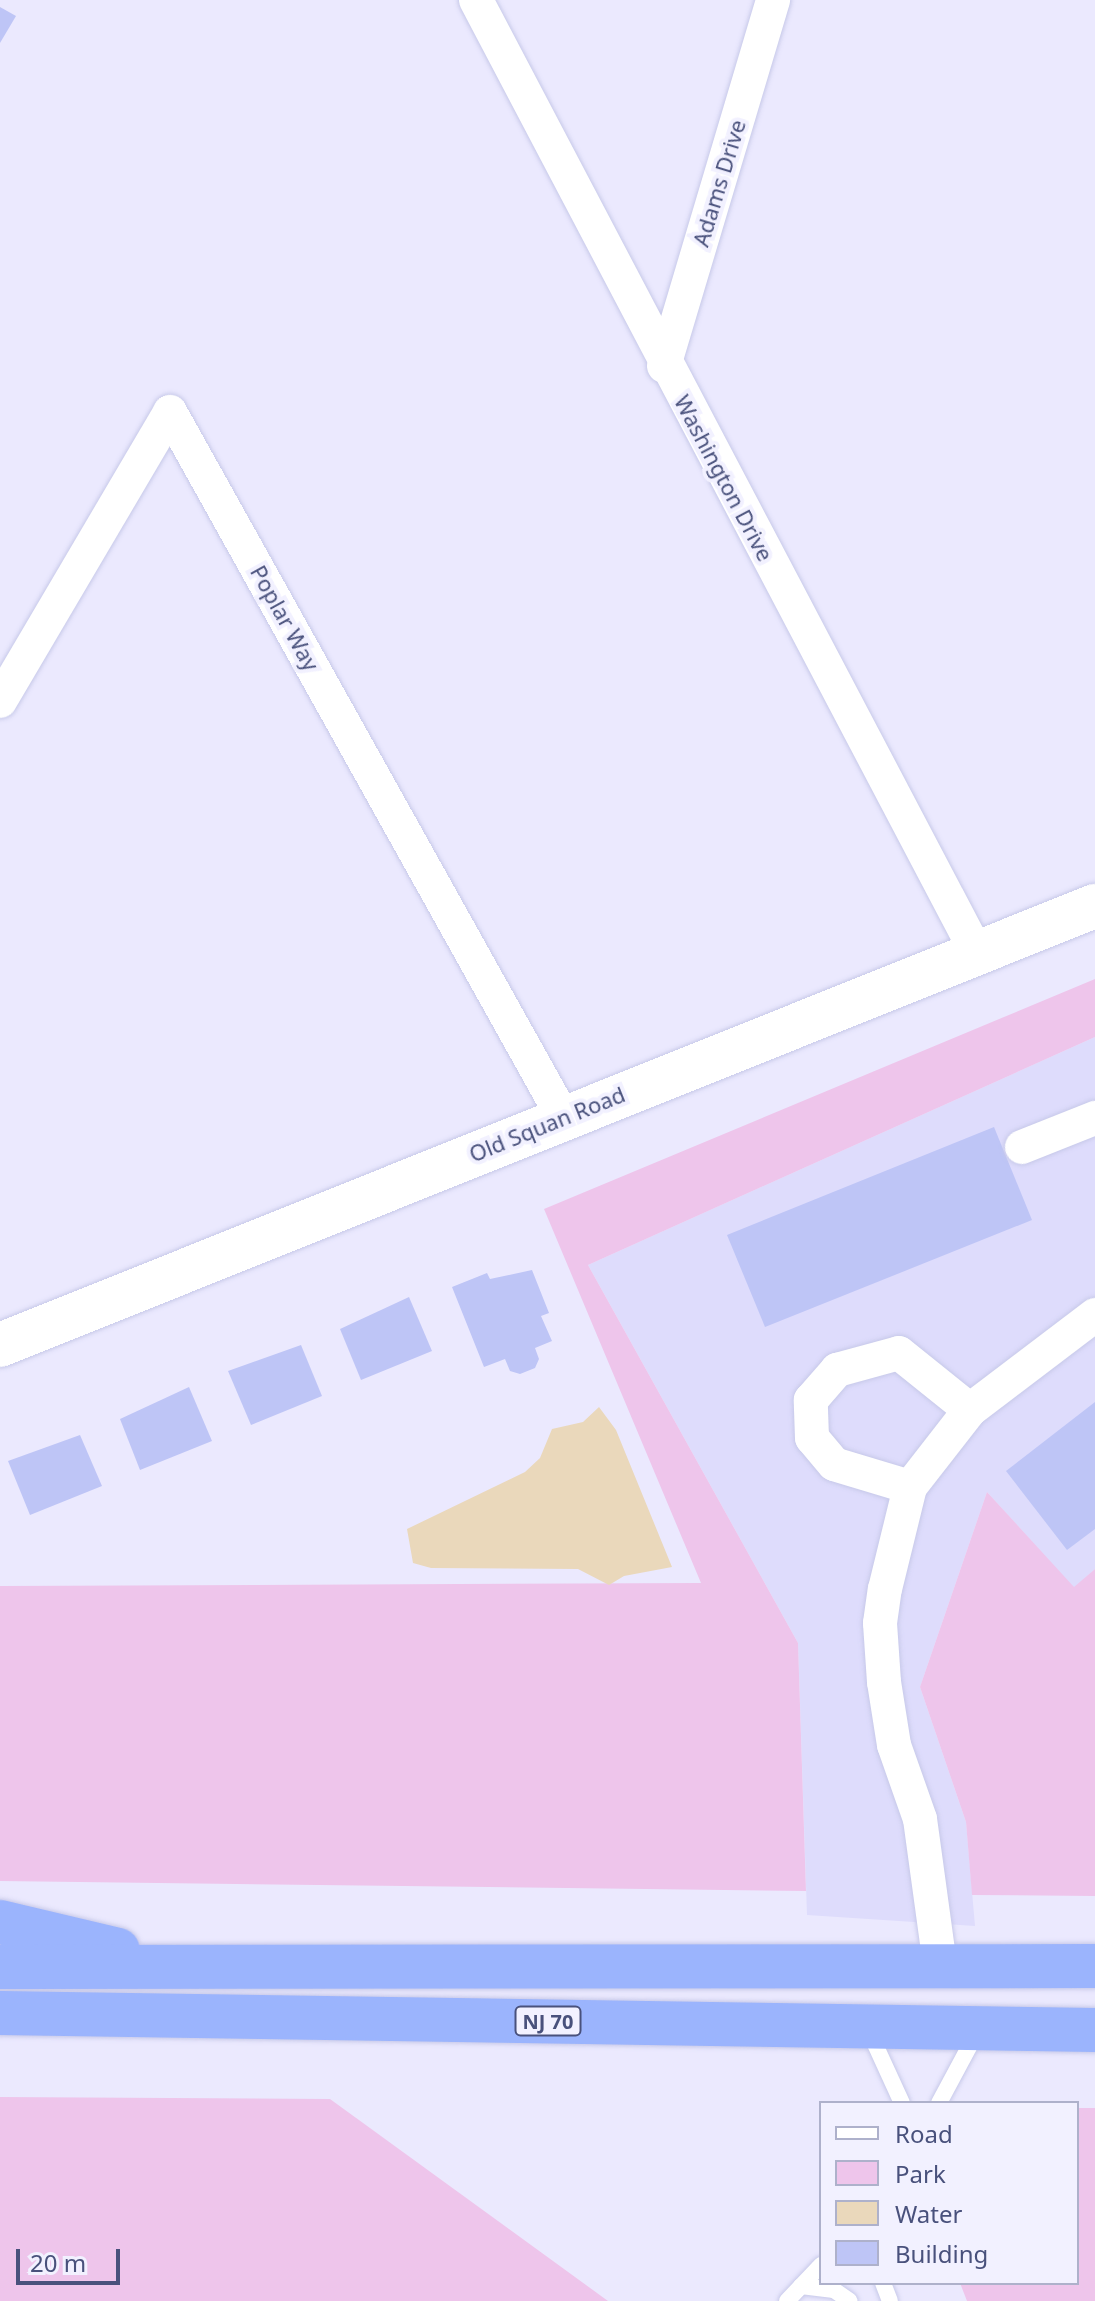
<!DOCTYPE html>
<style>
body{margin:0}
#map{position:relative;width:1095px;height:2301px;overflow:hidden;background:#ebe9fe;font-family:"Noto Sans",sans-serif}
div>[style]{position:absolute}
.residential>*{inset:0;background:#dedcfc}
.green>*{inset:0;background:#eec5eb}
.water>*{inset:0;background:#ead8bb}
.building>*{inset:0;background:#bec5f6}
.roads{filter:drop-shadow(0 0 2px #c7c9e9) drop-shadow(0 0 2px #c7c9e9)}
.lane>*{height:16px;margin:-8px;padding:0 8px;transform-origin:8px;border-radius:8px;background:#fff}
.street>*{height:34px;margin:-17px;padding:0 17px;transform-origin:17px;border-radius:17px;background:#fff}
.secondary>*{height:44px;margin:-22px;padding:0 22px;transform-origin:22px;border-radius:22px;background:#fff}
.highway>*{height:44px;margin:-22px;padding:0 22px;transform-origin:22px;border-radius:22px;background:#9bb4fd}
span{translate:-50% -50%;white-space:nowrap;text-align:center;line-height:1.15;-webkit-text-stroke:8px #f2f1ff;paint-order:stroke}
.shield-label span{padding:2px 6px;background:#f2f1ff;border:2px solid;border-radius:6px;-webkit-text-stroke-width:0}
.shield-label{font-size:20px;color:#49517c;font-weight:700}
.street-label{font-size:22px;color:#49517c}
.legend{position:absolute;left:819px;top:2101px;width:260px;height:184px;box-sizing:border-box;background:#f2f1ff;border:2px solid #aeb1cb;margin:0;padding:10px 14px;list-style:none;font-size:24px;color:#49517c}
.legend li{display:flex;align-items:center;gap:16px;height:40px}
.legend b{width:40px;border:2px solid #aeb1cb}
.scale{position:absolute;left:16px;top:2249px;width:104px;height:36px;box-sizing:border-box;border:4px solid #49517c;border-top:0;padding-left:10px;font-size:24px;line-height:28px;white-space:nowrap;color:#49517c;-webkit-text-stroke:6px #f2f1ff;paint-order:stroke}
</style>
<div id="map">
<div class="residential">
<i style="clip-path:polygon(1095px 1037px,1095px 1569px,1074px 1588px,987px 1492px,920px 1687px,966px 1822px,975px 1926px,807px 1915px,798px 1643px,588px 1265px)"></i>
</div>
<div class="green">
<i style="clip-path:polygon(1095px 979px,1095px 1037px,588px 1265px,798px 1643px,806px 1891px,0 1881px,0 1586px,701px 1583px,544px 1209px)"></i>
<i style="clip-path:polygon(987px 1492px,1074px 1587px,1095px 1569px,1095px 1896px,972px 1895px,966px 1822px,920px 1687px)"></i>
<i style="clip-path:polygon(0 2097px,330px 2099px,608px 2301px,0 2301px)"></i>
<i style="clip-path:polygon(1077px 2108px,1095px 2108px,1095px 2301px,967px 2301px,960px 2283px,1077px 2283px)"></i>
</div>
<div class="water">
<i style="clip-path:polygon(599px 1407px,616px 1430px,672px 1567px,624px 1576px,609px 1585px,578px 1569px,431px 1568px,413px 1563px,407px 1529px,525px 1472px,540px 1458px,552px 1429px,583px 1422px)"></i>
</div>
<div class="building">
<i style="clip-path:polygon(0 7px,16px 16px,0 43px)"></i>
<i style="clip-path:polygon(994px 1127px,1032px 1220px,765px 1327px,727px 1235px)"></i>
<i style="clip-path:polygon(532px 1270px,549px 1313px,541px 1316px,552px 1341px,535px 1348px,539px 1359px,535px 1368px,520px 1374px,510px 1371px,505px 1359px,484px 1367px,452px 1287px,487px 1273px,490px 1279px)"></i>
<i style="clip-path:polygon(409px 1297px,432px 1351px,361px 1380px,340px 1329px)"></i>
<i style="clip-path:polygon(301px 1345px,322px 1396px,251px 1425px,228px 1371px)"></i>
<i style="clip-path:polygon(189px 1387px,212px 1441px,140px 1470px,120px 1419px)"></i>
<i style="clip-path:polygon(1095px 1402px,1095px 1529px,1067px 1550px,1006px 1471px)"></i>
<i style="clip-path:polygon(80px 1435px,102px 1486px,30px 1515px,8px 1461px)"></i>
</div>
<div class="roads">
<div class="lane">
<i style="left:869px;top:2031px;width:79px;rotate:65.4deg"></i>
<i style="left:939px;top:2103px;width:78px;rotate:-61.8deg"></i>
<i style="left:883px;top:2283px;width:19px;rotate:69deg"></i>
<i style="left:801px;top:2286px;width:33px;rotate:7deg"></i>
<i style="left:834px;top:2290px;width:19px;rotate:35deg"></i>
<i style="left:787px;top:2301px;width:50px;rotate:-46.6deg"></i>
</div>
<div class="street">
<i style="left:476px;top:0;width:1077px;rotate:62.27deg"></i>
<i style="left:664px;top:366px;width:382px;rotate:-73.4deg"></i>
<i style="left:0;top:701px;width:335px;rotate:-59.5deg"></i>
<i style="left:170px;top:412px;width:807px;rotate:60.86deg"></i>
<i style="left:1022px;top:1147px;width:79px;rotate:-21.7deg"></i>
<i style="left:910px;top:1487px;width:79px;rotate:-163.2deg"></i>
<i style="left:834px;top:1464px;width:34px;rotate:-130deg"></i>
<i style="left:812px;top:1438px;width:38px;rotate:-92deg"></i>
<i style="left:811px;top:1400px;width:40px;rotate:-49deg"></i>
<i style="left:837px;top:1370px;width:64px;rotate:-15.3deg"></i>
<i style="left:899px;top:1353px;width:91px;rotate:38.8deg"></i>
<i style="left:940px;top:1965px;width:147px;rotate:-97.8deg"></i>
<i style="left:920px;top:1819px;width:78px;rotate:-109.4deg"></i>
<i style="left:894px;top:1745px;width:64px;rotate:-99deg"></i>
<i style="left:884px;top:1682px;width:59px;rotate:-93.9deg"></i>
<i style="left:880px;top:1623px;width:34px;rotate:-82deg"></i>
<i style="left:885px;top:1589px;width:105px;rotate:-76.2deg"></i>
<i style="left:910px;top:1487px;width:98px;rotate:-52.1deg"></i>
<i style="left:970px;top:1410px;width:157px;rotate:-37.2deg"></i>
</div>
<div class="secondary">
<i style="left:0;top:1345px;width:1180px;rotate:-21.85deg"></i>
</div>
<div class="highway">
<i style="left:0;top:1922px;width:121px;rotate:13.3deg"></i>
<i style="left:0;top:1967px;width:1095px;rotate:-0.05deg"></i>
<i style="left:0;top:2013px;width:1095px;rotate:0.89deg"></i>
</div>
</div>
<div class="shield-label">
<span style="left:548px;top:2021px">NJ 70</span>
</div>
<div class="street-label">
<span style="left:719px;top:183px;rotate:-73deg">Adams Drive</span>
<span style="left:724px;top:478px;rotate:62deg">Washington Drive</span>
<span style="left:285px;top:618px;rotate:61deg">Poplar Way</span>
<span style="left:547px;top:1124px;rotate:-22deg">Old Squan Road</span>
</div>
<ul class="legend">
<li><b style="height:10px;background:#fff"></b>Road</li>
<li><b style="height:22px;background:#eec5eb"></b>Park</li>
<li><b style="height:22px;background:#ead8bb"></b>Water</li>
<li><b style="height:22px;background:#bec5f6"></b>Building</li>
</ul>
<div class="scale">20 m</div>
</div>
